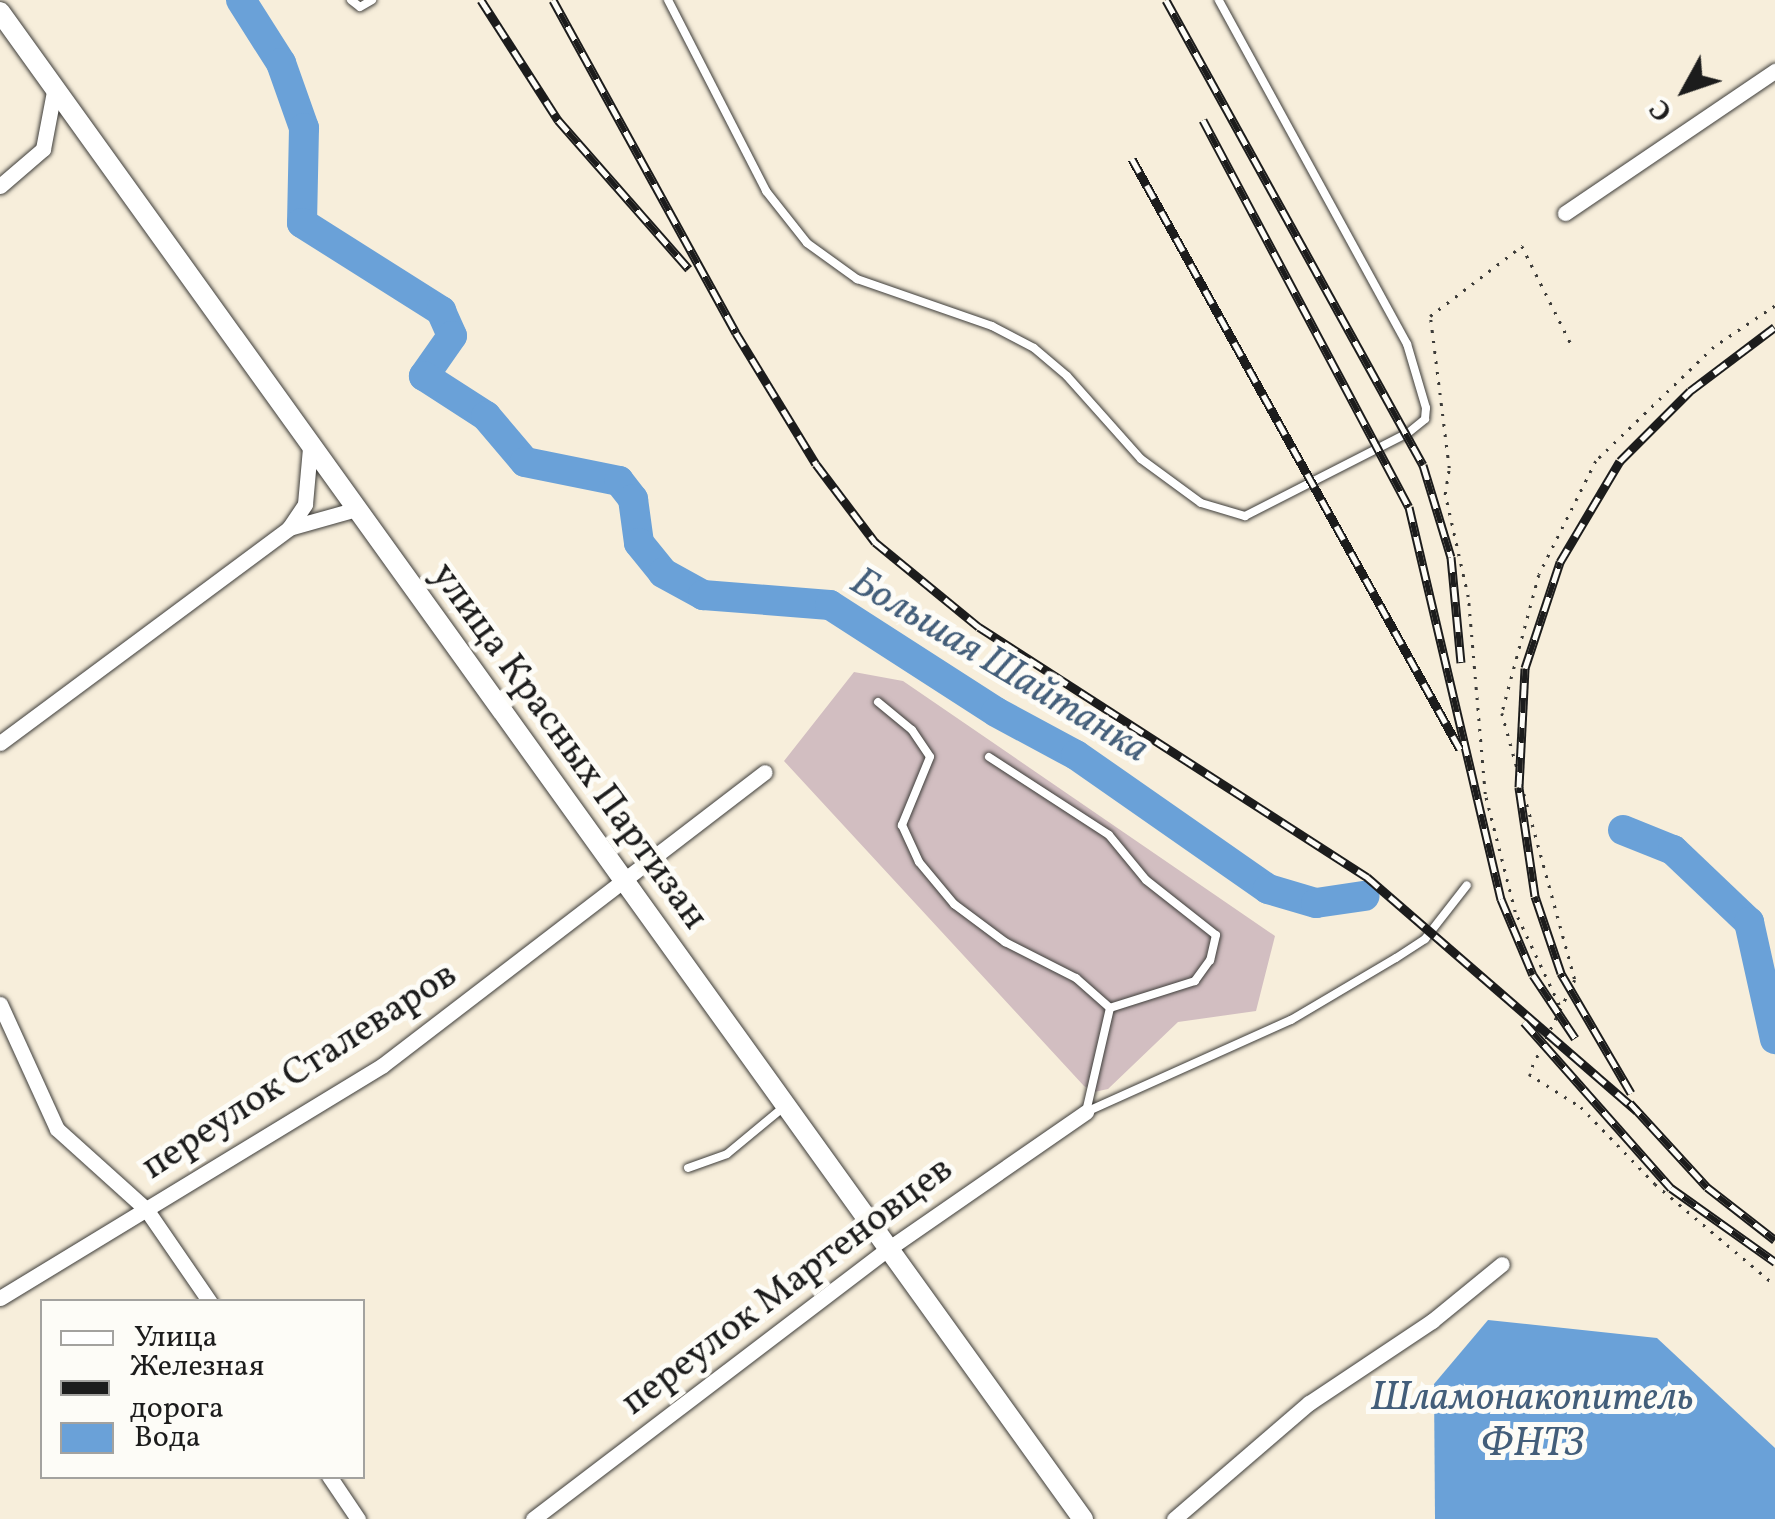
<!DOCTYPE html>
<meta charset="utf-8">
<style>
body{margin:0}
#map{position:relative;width:1775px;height:1519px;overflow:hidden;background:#f7eedb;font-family:Vollkorn,serif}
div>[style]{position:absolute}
.industrial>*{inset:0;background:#d2bec1}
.water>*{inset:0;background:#6aa1d8}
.river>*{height:30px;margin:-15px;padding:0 15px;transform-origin:15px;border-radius:15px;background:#6aa1d8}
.path>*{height:2.5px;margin-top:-1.25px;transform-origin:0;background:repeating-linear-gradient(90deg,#3d3c39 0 2.5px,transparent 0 10.5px)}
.roads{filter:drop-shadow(0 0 2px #3d3c39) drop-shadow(0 0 2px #3d3c39)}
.service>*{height:8px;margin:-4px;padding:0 4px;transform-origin:4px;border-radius:4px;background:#fff}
.minor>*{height:15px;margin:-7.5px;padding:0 7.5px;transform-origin:7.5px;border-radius:7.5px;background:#fff}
.tertiary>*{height:20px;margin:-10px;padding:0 10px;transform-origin:10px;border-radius:10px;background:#fff}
.rail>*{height:9px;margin-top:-4.5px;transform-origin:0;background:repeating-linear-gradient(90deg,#fdfcf7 0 15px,#1c1c1c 0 30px);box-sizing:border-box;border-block:2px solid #1c1c1c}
span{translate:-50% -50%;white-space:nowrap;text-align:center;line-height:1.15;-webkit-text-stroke:10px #fdfcf7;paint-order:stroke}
.street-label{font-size:38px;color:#1c1c1c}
.water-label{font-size:40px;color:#435e7a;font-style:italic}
.legend{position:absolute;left:40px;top:1299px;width:325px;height:180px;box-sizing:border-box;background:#fdfcf7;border:2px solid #a3a29f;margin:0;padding:12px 18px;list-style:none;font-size:30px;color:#1c1c1c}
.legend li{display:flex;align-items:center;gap:20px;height:50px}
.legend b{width:50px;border:2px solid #a3a29f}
.north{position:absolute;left:1635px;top:40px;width:100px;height:100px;-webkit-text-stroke:8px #fdfcf7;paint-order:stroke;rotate:230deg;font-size:28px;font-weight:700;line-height:40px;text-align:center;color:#1c1c1c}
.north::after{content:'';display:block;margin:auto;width:35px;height:45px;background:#1c1c1c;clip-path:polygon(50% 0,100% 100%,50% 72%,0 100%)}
</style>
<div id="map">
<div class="industrial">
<i style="clip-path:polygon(854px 672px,903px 681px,1275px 936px,1256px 1011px,1178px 1022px,1108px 1089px,1094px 1092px,1084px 1086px,784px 761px)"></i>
</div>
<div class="water">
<i style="clip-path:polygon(1488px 1320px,1657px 1338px,1775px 1448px,1775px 1519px,1435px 1519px,1434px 1384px)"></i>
</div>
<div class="river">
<i style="left:241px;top:0;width:75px;rotate:57.6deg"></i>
<i style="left:281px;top:63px;width:69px;rotate:70.5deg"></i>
<i style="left:304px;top:128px;width:95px;rotate:91.2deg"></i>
<i style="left:302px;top:223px;width:165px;rotate:32.3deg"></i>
<i style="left:441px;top:311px;width:27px;rotate:66deg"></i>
<i style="left:452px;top:336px;width:49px;rotate:125deg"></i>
<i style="left:424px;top:376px;width:74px;rotate:32.8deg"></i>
<i style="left:486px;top:416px;width:60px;rotate:49.7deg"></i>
<i style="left:525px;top:462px;width:96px;rotate:11.4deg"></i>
<i style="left:619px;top:481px;width:23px;rotate:52deg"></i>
<i style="left:633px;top:499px;width:44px;rotate:82.2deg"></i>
<i style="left:639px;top:543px;width:38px;rotate:51deg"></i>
<i style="left:663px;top:573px;width:46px;rotate:28.8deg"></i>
<i style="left:703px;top:595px;width:127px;rotate:4.5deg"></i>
<i style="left:830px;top:605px;width:197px;rotate:32.8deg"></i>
<i style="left:996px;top:712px;width:91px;rotate:28.3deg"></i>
<i style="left:1076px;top:755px;width:234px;rotate:34.9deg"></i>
<i style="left:1268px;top:889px;width:50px;rotate:16.3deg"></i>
<i style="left:1316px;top:903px;width:49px;rotate:-8.3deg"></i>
<i style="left:1623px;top:830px;width:54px;rotate:21.8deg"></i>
<i style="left:1673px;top:850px;width:105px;rotate:43.5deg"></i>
<i style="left:1749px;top:922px;width:120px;rotate:77.5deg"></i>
</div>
<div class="path">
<i style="left:1775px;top:306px;width:73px;rotate:146.1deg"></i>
<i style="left:1714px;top:347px;width:164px;rotate:136deg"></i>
<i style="left:1596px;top:461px;width:127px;rotate:116.6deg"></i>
<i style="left:1539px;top:575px;width:143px;rotate:105deg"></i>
<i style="left:1502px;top:713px;width:277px;rotate:74.7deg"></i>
<i style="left:1575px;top:980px;width:105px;rotate:116.1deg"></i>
<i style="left:1529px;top:1074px;width:62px;rotate:32.4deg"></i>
<i style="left:1581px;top:1107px;width:107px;rotate:46.1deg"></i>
<i style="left:1655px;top:1184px;width:157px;rotate:40.1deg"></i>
<i style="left:1559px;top:1005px;width:103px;rotate:-115.3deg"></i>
<i style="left:1515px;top:912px;width:122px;rotate:-104.3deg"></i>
<i style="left:1485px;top:794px;width:198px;rotate:-94.9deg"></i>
<i style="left:1468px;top:597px;width:106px;rotate:-102.6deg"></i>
<i style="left:1445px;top:494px;width:26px;rotate:-81deg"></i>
<i style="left:1449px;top:468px;width:153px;rotate:-97.1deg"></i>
<i style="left:1430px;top:316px;width:116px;rotate:-37.3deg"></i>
<i style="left:1522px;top:246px;width:114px;rotate:63.4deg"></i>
</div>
<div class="roads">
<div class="service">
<i style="left:351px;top:0;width:11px;rotate:38deg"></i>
<i style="left:360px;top:7px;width:14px;rotate:-30deg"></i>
<i style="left:668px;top:0;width:215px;rotate:62.8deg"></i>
<i style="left:766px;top:191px;width:66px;rotate:51.7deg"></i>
<i style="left:807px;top:243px;width:62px;rotate:35.8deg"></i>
<i style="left:857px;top:279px;width:143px;rotate:19.2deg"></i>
<i style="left:992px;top:326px;width:47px;rotate:27.6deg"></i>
<i style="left:1034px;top:348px;width:43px;rotate:40.3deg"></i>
<i style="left:1067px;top:376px;width:111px;rotate:48.3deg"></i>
<i style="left:1141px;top:459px;width:74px;rotate:36.3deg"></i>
<i style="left:1201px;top:503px;width:46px;rotate:16.5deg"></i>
<i style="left:1245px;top:516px;width:183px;rotate:-27deg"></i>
<i style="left:1408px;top:433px;width:22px;rotate:-39deg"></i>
<i style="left:1425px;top:419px;width:11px;rotate:-85deg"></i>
<i style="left:1426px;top:408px;width:67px;rotate:-106.5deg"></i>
<i style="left:1407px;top:344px;width:392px;rotate:-118.7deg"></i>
<i style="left:878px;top:702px;width:44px;rotate:39.5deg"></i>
<i style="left:912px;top:730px;width:32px;rotate:56deg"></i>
<i style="left:930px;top:757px;width:74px;rotate:112.4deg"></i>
<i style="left:902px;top:825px;width:41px;rotate:65.3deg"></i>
<i style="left:919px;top:862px;width:55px;rotate:50.2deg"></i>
<i style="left:954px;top:904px;width:64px;rotate:36.7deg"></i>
<i style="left:1005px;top:942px;width:80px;rotate:26.9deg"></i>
<i style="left:1076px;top:978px;width:45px;rotate:41.4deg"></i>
<i style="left:1110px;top:1008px;width:107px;rotate:103deg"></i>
<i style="left:989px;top:757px;width:143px;rotate:33deg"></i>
<i style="left:1109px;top:835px;width:58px;rotate:50.6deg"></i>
<i style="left:1146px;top:880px;width:89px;rotate:38.2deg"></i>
<i style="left:1216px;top:935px;width:26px;rotate:103deg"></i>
<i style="left:1210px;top:960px;width:26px;rotate:126deg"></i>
<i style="left:1195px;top:981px;width:89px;rotate:162.4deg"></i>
<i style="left:1086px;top:1112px;width:225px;rotate:-24.2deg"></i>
<i style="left:1291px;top:1020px;width:122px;rotate:-30.6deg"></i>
<i style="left:1396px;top:958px;width:35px;rotate:-33deg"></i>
<i style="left:1425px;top:939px;width:68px;rotate:-52.1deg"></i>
<i style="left:688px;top:1168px;width:41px;rotate:-19.7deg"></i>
<i style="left:727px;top:1154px;width:75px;rotate:-39.6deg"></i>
</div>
<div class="minor">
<i style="left:0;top:186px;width:57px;rotate:-40.7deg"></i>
<i style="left:43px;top:149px;width:64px;rotate:-79.2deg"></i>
<i style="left:1565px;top:213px;width:254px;rotate:-34.1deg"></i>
<i style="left:289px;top:528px;width:66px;rotate:-15.7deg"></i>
<i style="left:0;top:743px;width:360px;rotate:-36.6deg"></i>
<i style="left:289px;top:528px;width:29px;rotate:-56deg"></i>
<i style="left:305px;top:504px;width:56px;rotate:-84.9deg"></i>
<i style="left:0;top:1004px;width:137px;rotate:65.5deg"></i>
<i style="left:57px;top:1129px;width:120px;rotate:42deg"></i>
<i style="left:146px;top:1209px;width:113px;rotate:55.5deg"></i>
<i style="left:0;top:1298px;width:448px;rotate:-31.3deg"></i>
<i style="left:383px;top:1065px;width:481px;rotate:-37.5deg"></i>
<i style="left:329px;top:1476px;width:52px;rotate:56deg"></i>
<i style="left:533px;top:1519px;width:446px;rotate:-37.3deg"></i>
<i style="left:888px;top:1249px;width:241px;rotate:-34.7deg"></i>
<i style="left:1174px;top:1519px;width:178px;rotate:-40.7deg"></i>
<i style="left:1309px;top:1403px;width:148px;rotate:-33.7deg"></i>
<i style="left:1432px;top:1321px;width:90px;rotate:-39.2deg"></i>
</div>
<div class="tertiary">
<i style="left:0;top:12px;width:1856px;rotate:54.3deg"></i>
</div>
</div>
<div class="rail">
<i style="left:481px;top:0;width:143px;rotate:57.3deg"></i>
<i style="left:558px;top:120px;width:198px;rotate:48.7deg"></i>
<i style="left:553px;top:0;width:380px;rotate:61.2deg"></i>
<i style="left:736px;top:333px;width:153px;rotate:58.6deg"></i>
<i style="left:816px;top:464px;width:98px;rotate:52.9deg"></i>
<i style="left:875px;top:542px;width:134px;rotate:39.3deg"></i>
<i style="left:979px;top:627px;width:462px;rotate:32.8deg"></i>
<i style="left:1367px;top:877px;width:357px;rotate:40.9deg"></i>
<i style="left:1166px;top:0;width:531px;rotate:61.07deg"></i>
<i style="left:1423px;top:465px;width:96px;rotate:73.1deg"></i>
<i style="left:1451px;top:557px;width:106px;rotate:84.6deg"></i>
<i style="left:1203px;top:120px;width:438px;rotate:62deg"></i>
<i style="left:1409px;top:507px;width:403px;rotate:76.8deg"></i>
<i style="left:1501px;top:899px;width:82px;rotate:67.2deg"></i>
<i style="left:1533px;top:975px;width:76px;rotate:56.3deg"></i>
<i style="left:1132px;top:159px;width:675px;rotate:60.93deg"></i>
<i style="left:1524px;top:1022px;width:222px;rotate:48.5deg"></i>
<i style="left:1671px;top:1188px;width:128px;rotate:35.4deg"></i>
<i style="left:1631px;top:1093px;width:139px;rotate:-120.3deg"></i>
<i style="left:1561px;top:973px;width:81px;rotate:-108.7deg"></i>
<i style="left:1535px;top:896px;width:110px;rotate:-98.4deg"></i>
<i style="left:1519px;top:787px;width:119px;rotate:-87.1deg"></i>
<i style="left:1525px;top:668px;width:112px;rotate:-71.7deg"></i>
<i style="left:1560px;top:562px;width:117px;rotate:-59.3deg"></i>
<i style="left:1620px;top:461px;width:99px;rotate:-45deg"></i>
<i style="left:1690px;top:391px;width:106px;rotate:-37deg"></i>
<i style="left:1630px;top:1103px;width:114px;rotate:47.5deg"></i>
<i style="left:1707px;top:1187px;width:86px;rotate:37.9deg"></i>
</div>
<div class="street-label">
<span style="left:568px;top:747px;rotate:54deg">улица Красных Партизан</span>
<span style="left:300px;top:1072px;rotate:-33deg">переулок Сталеваров</span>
<span style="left:788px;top:1287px;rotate:-37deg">переулок Мартеновцев</span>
</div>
<div class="water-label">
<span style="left:999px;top:667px;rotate:31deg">Большая Шайтанка</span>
<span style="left:1532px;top:1422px">Шламонакопитель<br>ФНТЗ</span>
</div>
<ul class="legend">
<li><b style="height:12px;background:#fff"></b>Улица</li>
<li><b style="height:12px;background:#1c1c1c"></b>Железная дорога</li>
<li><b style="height:28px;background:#6aa1d8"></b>Вода</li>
</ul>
<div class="north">С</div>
</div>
